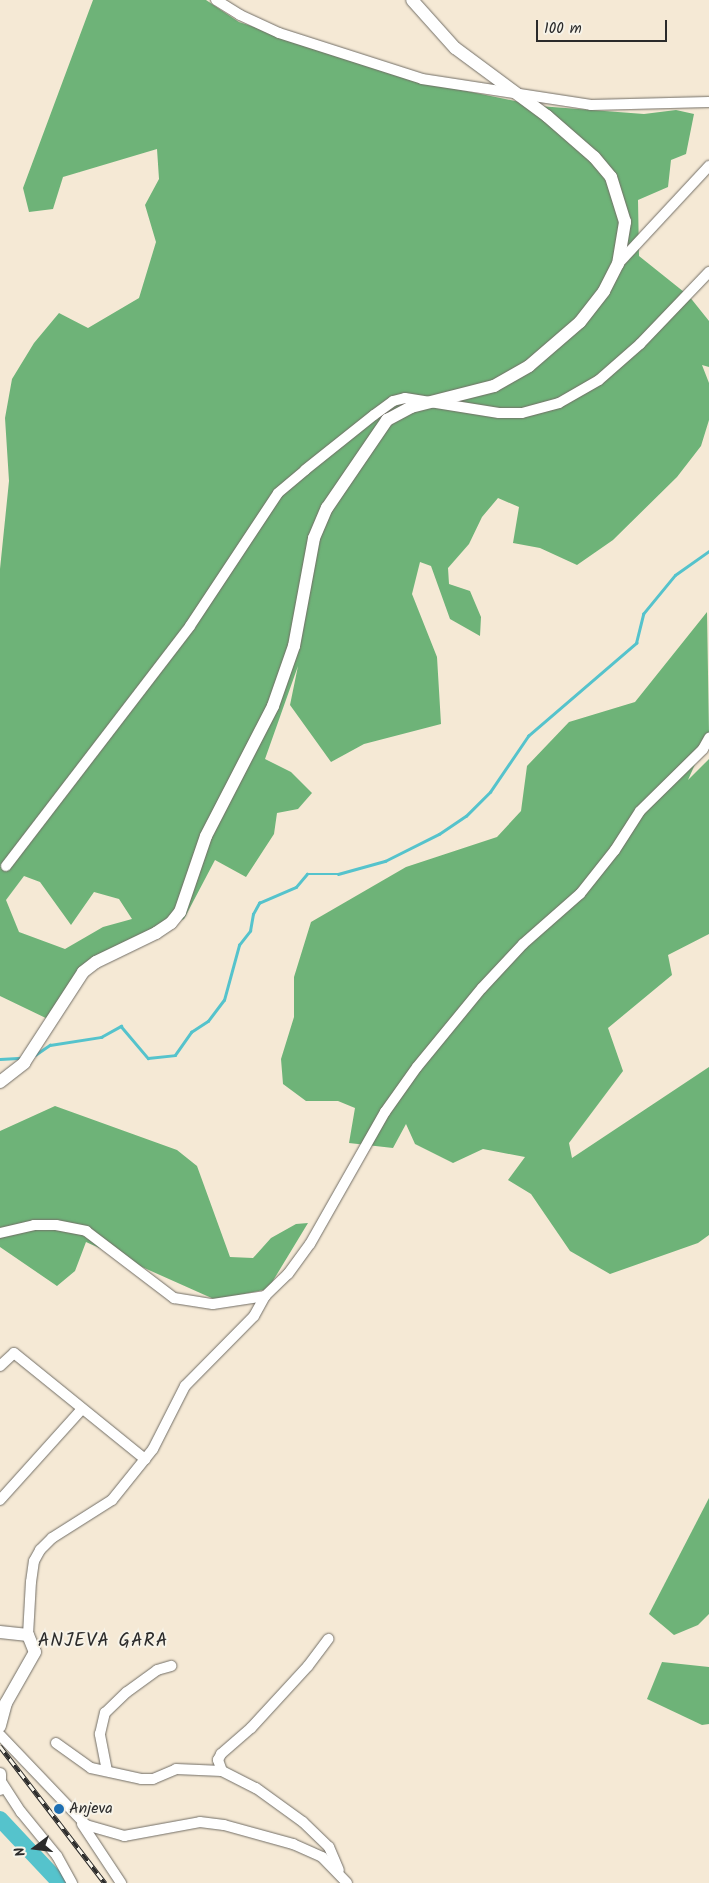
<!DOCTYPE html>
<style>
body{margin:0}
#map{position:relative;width:709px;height:1883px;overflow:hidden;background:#f5e9d5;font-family:Kalam,sans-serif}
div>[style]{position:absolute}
.forest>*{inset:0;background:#6eb378}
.stream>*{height:2.5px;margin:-1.25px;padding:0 1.25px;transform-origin:1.25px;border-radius:1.25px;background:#55c3cc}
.river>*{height:16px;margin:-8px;padding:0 8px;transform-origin:8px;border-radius:8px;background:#55c3cc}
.roads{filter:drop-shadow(0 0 1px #726e66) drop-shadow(0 0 1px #726e66)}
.minor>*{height:10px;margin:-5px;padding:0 5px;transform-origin:5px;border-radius:5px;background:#fff}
.tertiary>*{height:12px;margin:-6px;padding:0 6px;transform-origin:6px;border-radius:6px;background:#fff}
.rail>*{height:4.5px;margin-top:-2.25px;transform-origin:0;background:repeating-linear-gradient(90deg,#f7f3e8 0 8px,#2b2b2b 0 16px);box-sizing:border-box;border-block:1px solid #2b2b2b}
.dots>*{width:14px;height:14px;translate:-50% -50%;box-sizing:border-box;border:2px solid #f7f3e8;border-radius:50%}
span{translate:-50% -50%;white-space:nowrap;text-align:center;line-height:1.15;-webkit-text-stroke:4px #f7f3e8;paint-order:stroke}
.poi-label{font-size:16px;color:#2b2b2b}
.left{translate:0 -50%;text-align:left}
.quarter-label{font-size:19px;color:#2b2b2b;letter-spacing:1px}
.north{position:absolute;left:10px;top:1823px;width:50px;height:50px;-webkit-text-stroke:4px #f7f3e8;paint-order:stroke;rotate:255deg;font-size:14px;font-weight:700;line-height:20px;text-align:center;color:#2b2b2b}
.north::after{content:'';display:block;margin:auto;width:18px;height:22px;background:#2b2b2b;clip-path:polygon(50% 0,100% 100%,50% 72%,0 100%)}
.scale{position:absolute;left:536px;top:20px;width:131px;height:22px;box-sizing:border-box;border:2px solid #2b2b2b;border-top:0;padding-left:6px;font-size:15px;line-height:18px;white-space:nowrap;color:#2b2b2b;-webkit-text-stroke:4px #f7f3e8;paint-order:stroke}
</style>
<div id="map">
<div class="forest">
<i style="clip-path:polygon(evenodd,93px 0,206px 0,239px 22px,423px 82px,539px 106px,644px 114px,676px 110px,694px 114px,686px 154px,671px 160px,668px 187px,638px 200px,639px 256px,689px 296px,709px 321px,709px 367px,702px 365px,709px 383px,709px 420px,701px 446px,677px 477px,613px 540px,577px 565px,540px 548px,513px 543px,519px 507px,498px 498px,482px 517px,469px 544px,448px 568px,449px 584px,470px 591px,481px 617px,480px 636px,450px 619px,431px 566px,420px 562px,412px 594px,437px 657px,441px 724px,364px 744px,331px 762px,290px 705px,298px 666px,265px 759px,291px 772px,312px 793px,298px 809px,277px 813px,274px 834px,246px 877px,215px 860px,184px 919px,96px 962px,52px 1021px,0 996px,0 569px,9px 481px,5px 418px,12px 379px,34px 343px,59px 313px,88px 328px,139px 298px,156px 242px,145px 205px,159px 179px,157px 149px,63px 177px,53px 209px,29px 212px,23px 188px,93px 0,24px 876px,40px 882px,71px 925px,94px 892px,119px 899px,132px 919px,103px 927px,65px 949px,19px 932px,6px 900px,24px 876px)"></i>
<i style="clip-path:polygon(707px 612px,709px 733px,688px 780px,709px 759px,709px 934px,668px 955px,672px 975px,608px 1028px,623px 1071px,569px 1143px,572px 1158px,709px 1067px,709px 1235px,698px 1243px,610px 1274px,570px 1251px,531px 1194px,508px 1180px,525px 1157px,483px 1149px,453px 1163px,415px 1144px,406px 1124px,393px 1148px,349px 1143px,355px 1108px,338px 1101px,306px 1101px,283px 1084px,281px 1059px,294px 1017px,294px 977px,311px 922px,406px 867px,497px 837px,521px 811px,527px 766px,569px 722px,635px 702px)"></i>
<i style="clip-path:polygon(55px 1106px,177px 1150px,197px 1166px,230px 1257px,253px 1258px,271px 1238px,296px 1224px,308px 1223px,268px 1289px,216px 1300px,86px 1242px,75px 1271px,57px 1286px,0 1247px,0 1131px)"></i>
<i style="clip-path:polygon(709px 1498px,709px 1614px,698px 1625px,674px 1635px,649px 1614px)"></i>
<i style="clip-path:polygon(662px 1662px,709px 1667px,709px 1724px,702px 1725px,647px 1699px)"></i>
</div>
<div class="stream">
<i style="left:35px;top:1055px;width:18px;rotate:-34deg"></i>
<i style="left:50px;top:1045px;width:52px;rotate:-8.9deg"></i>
<i style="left:101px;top:1037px;width:23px;rotate:-29deg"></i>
<i style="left:121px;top:1026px;width:42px;rotate:49.8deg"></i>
<i style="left:148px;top:1058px;width:27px;rotate:-6deg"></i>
<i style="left:175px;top:1055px;width:28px;rotate:-55deg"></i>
<i style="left:191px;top:1032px;width:20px;rotate:-33deg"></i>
<i style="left:208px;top:1021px;width:26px;rotate:-53deg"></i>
<i style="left:224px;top:1000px;width:57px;rotate:-74.7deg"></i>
<i style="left:239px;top:945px;width:18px;rotate:-52deg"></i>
<i style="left:250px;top:931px;width:17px;rotate:-80deg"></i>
<i style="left:253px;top:914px;width:13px;rotate:-61deg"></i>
<i style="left:259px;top:903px;width:40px;rotate:-23.4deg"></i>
<i style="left:296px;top:887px;width:17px;rotate:-50deg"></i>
<i style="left:307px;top:874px;width:31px"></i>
<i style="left:338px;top:874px;width:49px;rotate:-15.5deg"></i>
<i style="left:385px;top:861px;width:60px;rotate:-26.6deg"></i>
<i style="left:439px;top:834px;width:32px;rotate:-34deg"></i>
<i style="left:466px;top:816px;width:34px;rotate:-45deg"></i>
<i style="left:490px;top:792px;width:68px;rotate:-55.8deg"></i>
<i style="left:528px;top:736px;width:143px;rotate:-40.7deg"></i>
<i style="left:636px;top:643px;width:30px;rotate:-76deg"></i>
<i style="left:643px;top:614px;width:50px;rotate:-50.6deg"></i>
<i style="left:675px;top:575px;width:42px;rotate:-35.2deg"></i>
<i style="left:0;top:1059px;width:22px;rotate:-3deg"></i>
</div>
<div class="river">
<i style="left:0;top:1819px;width:88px;rotate:46.8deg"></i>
</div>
<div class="roads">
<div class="minor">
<i style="left:216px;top:0;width:28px;rotate:32deg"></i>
<i style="left:240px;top:15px;width:43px;rotate:24.8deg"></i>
<i style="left:279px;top:33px;width:150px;rotate:17.8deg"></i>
<i style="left:422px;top:79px;width:171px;rotate:8.7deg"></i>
<i style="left:591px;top:105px;width:118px;rotate:-1.5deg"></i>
<i style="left:618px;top:264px;width:134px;rotate:-47.1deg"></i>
<i style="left:6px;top:866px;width:302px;rotate:-52.5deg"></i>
<i style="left:190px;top:626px;width:159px;rotate:-56.5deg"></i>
<i style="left:278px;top:493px;width:35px;rotate:-40deg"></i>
<i style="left:305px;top:470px;width:88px;rotate:-38.6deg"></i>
<i style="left:374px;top:415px;width:24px;rotate:-36deg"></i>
<i style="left:393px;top:401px;width:12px;rotate:-14deg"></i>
<i style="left:405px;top:398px;width:95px;rotate:9.1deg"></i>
<i style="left:499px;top:413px;width:23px"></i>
<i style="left:522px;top:413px;width:38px;rotate:-15deg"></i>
<i style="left:559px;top:403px;width:46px;rotate:-29.9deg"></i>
<i style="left:599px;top:380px;width:55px;rotate:-41.3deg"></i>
<i style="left:640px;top:344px;width:100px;rotate:-46.2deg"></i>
<i style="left:0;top:1233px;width:35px;rotate:-13deg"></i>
<i style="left:34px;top:1225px;width:22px"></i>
<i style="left:56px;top:1225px;width:31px;rotate:11deg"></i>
<i style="left:86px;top:1231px;width:111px;rotate:37.3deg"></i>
<i style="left:174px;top:1298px;width:39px;rotate:9deg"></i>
<i style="left:213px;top:1304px;width:53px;rotate:-8.7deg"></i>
<i style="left:265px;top:1296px;width:32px;rotate:-44deg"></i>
<i style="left:288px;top:1274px;width:37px;rotate:-54deg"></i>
<i style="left:310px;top:1244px;width:152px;rotate:-60.4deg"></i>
<i style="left:385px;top:1112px;width:55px;rotate:-54.6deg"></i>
<i style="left:417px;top:1067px;width:102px;rotate:-50.6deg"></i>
<i style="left:482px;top:988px;width:60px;rotate:-47deg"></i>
<i style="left:523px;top:944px;width:76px;rotate:-41.3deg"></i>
<i style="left:580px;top:894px;width:56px;rotate:-51.5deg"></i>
<i style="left:615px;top:850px;width:46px;rotate:-57.3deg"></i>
<i style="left:640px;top:811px;width:88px;rotate:-44.5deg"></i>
<i style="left:703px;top:749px;width:13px;rotate:-61deg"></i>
<i style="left:0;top:1366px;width:19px;rotate:-43deg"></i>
<i style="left:14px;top:1353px;width:169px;rotate:39deg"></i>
<i style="left:0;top:1500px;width:121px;rotate:-48deg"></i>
<i style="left:28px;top:1635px;width:53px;rotate:-86.8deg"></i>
<i style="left:31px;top:1582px;width:21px;rotate:-82deg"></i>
<i style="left:34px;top:1561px;width:13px;rotate:-61deg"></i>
<i style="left:40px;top:1550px;width:17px;rotate:-45deg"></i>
<i style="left:52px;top:1538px;width:71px;rotate:-32.3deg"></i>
<i style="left:112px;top:1500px;width:65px;rotate:-51.2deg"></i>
<i style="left:153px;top:1449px;width:71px;rotate:-63.1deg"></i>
<i style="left:185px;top:1386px;width:98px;rotate:-45.4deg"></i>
<i style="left:254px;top:1316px;width:23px;rotate:-61deg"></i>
<i style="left:0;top:1735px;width:124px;rotate:46.3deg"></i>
<i style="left:86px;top:1825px;width:40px;rotate:16deg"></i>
<i style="left:124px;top:1836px;width:77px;rotate:-10.4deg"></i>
<i style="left:200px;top:1822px;width:24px;rotate:7deg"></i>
<i style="left:224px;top:1825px;width:72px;rotate:15.4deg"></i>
<i style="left:293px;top:1844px;width:32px;rotate:24deg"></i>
<i style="left:322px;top:1857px;width:36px;rotate:46deg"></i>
<i style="left:56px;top:1743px;width:43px;rotate:35.5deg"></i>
<i style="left:91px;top:1768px;width:51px;rotate:12.4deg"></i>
<i style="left:141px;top:1779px;width:12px"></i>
<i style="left:153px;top:1779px;width:25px;rotate:-23deg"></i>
<i style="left:176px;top:1769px;width:46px;rotate:2.5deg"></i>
<i style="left:222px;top:1771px;width:38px;rotate:27deg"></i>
<i style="left:256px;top:1788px;width:58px;rotate:35.9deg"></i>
<i style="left:303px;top:1822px;width:36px;rotate:44deg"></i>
<i style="left:329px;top:1847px;width:25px;rotate:67deg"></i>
<i style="left:107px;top:1771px;width:38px;rotate:-101deg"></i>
<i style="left:100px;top:1734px;width:22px;rotate:-77deg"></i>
<i style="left:105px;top:1713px;width:30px;rotate:-44deg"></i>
<i style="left:127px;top:1692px;width:37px;rotate:-36deg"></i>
<i style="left:157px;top:1670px;width:15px;rotate:-16deg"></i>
<i style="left:222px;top:1771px;width:12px;rotate:-110deg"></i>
<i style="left:218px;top:1760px;width:7px;rotate:-63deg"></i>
<i style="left:221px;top:1754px;width:40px;rotate:-41deg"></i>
<i style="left:251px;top:1728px;width:84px;rotate:-47.4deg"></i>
<i style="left:308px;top:1666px;width:34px;rotate:-53deg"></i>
<i style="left:2px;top:1783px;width:35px;rotate:57deg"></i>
<i style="left:21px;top:1812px;width:57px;rotate:50.7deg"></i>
<i style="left:57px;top:1856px;width:31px;rotate:61deg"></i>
<i style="left:82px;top:1824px;width:71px;rotate:56.5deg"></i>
</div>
<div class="tertiary">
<i style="left:0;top:1082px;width:31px;rotate:-38deg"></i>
<i style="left:24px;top:1063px;width:108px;rotate:-57deg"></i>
<i style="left:83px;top:972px;width:16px;rotate:-38deg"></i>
<i style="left:96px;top:962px;width:67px;rotate:-25.8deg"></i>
<i style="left:156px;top:933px;width:18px;rotate:-34deg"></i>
<i style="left:171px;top:923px;width:14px;rotate:-51deg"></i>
<i style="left:180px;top:912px;width:80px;rotate:-71.1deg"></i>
<i style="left:206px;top:836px;width:146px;rotate:-62.7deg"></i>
<i style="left:273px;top:706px;width:64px;rotate:-70.7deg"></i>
<i style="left:294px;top:646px;width:110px;rotate:-79.5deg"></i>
<i style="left:314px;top:538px;width:33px;rotate:-67deg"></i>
<i style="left:327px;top:508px;width:107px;rotate:-55.7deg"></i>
<i style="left:387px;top:420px;width:27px;rotate:-28deg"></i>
<i style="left:411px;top:407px;width:86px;rotate:-14.2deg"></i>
<i style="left:494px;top:386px;width:40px;rotate:-29.7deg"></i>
<i style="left:529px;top:366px;width:67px;rotate:-40.8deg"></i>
<i style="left:580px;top:322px;width:39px;rotate:-52deg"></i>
<i style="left:604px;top:291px;width:30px;rotate:-63deg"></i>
<i style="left:618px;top:264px;width:43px;rotate:-80.5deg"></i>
<i style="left:625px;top:222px;width:47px;rotate:-107.3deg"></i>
<i style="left:611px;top:177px;width:26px;rotate:-130deg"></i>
<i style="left:594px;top:157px;width:62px;rotate:-138.9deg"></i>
<i style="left:547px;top:116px;width:114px;rotate:-143.5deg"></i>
<i style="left:455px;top:48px;width:64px;rotate:-131.9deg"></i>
<i style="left:0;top:1632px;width:28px;rotate:6deg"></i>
<i style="left:28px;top:1635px;width:18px;rotate:68deg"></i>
<i style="left:35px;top:1652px;width:59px;rotate:119.6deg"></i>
<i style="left:6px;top:1703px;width:24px;rotate:105deg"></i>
<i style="left:0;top:1774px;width:15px;rotate:90deg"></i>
</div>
</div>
<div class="rail">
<i style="left:0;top:1746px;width:173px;rotate:52.5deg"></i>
</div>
<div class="dots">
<i style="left:59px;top:1809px;background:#1f6fb2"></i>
</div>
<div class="poi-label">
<span class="left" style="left:69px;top:1809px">Anjeva</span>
</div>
<div class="quarter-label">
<span style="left:103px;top:1642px">ANJEVA GARA</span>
</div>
<div class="north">N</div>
<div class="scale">100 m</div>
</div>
